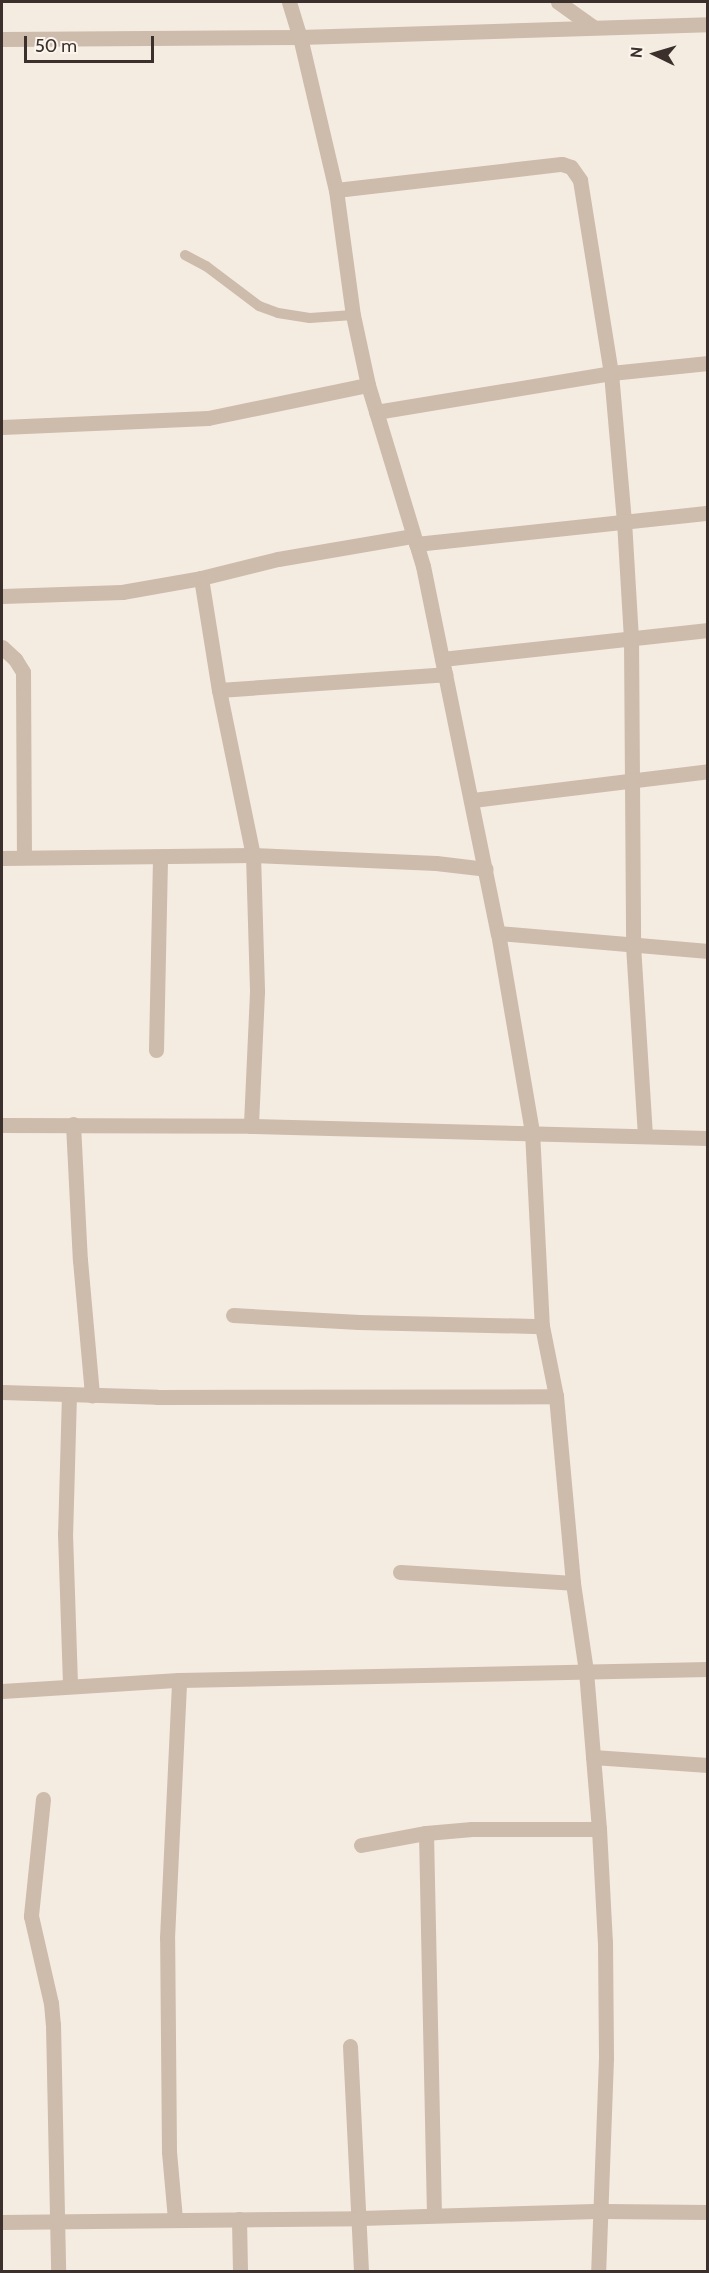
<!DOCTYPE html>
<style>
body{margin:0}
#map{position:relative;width:709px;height:2273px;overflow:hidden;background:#f4ebe1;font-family:Cabin,sans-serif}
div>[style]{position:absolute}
.service>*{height:10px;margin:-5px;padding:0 5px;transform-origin:5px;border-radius:5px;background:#cdbbac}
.minor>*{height:15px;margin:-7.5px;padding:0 7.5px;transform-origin:7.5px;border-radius:7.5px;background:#cdbbac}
span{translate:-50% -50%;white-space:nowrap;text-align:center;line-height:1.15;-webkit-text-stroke:4.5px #fbf5ee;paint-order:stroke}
.frame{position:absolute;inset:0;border:3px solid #3b302b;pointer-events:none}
.north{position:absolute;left:625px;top:24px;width:60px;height:60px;-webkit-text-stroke:4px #fbf5ee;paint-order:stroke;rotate:275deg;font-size:16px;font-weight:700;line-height:24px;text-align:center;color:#3b302b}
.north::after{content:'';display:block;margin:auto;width:21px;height:27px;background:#3b302b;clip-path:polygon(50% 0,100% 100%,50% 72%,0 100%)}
.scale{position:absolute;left:24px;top:36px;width:130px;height:27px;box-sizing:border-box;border:3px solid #3b302b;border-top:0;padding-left:8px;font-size:18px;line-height:21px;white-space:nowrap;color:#3b302b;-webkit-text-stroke:4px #fbf5ee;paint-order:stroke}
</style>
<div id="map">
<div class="service">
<i style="left:185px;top:255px;width:24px;rotate:28deg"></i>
<i style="left:206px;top:266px;width:66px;rotate:37deg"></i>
<i style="left:259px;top:306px;width:20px;rotate:20deg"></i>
<i style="left:278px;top:313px;width:32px;rotate:9deg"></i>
<i style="left:310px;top:318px;width:43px;rotate:-4deg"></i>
</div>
<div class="minor">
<i style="left:289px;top:2px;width:37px;rotate:73deg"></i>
<i style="left:300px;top:37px;width:157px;rotate:76.8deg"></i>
<i style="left:336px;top:190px;width:126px;rotate:82.3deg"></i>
<i style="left:353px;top:315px;width:72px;rotate:77.9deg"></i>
<i style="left:368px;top:385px;width:189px;rotate:73.1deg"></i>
<i style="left:423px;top:566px;width:375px;rotate:78.5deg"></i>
<i style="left:498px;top:933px;width:201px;rotate:80.3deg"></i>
<i style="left:532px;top:1131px;width:195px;rotate:87.1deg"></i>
<i style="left:542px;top:1326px;width:71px;rotate:78.7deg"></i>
<i style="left:556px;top:1396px;width:188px;rotate:84.8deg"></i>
<i style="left:573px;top:1583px;width:89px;rotate:81.6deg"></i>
<i style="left:586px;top:1671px;width:159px;rotate:85.3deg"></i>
<i style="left:599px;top:1829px;width:113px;rotate:87deg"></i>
<i style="left:605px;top:1942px;width:116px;rotate:89.5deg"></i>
<i style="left:606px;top:2058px;width:214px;rotate:92.1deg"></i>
<i style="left:558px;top:2px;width:43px;rotate:35.5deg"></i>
<i style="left:2px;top:39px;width:298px;rotate:-0.4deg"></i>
<i style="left:300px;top:37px;width:408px;rotate:-1.8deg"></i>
<i style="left:336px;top:190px;width:227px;rotate:-6.6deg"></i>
<i style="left:562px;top:164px;width:9px;rotate:18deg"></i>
<i style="left:571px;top:167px;width:16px;rotate:55deg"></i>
<i style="left:580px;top:180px;width:195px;rotate:80.9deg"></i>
<i style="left:611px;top:373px;width:149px;rotate:85deg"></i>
<i style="left:624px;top:521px;width:117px;rotate:86.6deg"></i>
<i style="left:631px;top:638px;width:307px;rotate:89.6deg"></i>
<i style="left:633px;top:945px;width:191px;rotate:86.4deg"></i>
<i style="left:376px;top:412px;width:238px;rotate:-9.4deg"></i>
<i style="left:611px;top:373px;width:98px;rotate:-5.9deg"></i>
<i style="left:2px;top:427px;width:206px;rotate:-2.5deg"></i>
<i style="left:208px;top:418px;width:163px;rotate:-11.7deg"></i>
<i style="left:416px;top:544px;width:294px;rotate:-6.1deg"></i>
<i style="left:201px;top:578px;width:113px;rotate:80.9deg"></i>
<i style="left:219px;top:690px;width:168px;rotate:78.4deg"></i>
<i style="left:253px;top:855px;width:137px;rotate:88.3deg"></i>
<i style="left:257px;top:992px;width:134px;rotate:92.6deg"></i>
<i style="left:2px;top:596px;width:120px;rotate:-1.9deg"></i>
<i style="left:122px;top:592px;width:80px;rotate:-10deg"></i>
<i style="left:201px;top:578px;width:79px;rotate:-13.9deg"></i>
<i style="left:278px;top:559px;width:137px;rotate:-9.7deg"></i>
<i style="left:2px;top:647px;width:18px;rotate:43deg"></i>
<i style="left:15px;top:659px;width:15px;rotate:58deg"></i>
<i style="left:23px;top:672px;width:185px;rotate:89.7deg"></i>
<i style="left:442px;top:659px;width:268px;rotate:-6.2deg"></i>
<i style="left:219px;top:690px;width:227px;rotate:-4deg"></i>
<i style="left:473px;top:800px;width:237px;rotate:-7deg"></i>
<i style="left:2px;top:858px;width:251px;rotate:-0.7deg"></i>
<i style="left:253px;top:855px;width:183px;rotate:2.5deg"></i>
<i style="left:436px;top:863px;width:50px;rotate:6.8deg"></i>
<i style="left:498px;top:933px;width:211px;rotate:4.9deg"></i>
<i style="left:156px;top:1050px;width:193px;rotate:-88.8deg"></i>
<i style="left:73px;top:1124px;width:136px;rotate:87.1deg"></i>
<i style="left:80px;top:1260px;width:136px;rotate:84.9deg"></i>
<i style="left:2px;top:1125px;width:249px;rotate:0.2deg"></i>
<i style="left:251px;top:1126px;width:457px;rotate:1.5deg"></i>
<i style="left:233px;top:1315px;width:126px;rotate:3.2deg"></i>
<i style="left:359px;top:1322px;width:183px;rotate:1.3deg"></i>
<i style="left:2px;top:1392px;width:155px;rotate:1.8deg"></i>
<i style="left:157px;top:1397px;width:399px;rotate:-0.1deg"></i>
<i style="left:69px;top:1394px;width:139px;rotate:91.6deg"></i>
<i style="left:65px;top:1533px;width:153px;rotate:88.1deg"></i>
<i style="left:400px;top:1572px;width:173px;rotate:3.6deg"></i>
<i style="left:2px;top:1691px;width:177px;rotate:-3.6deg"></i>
<i style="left:179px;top:1680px;width:529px;rotate:-1.19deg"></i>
<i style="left:593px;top:1757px;width:115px;rotate:4deg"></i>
<i style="left:43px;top:1799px;width:118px;rotate:95.9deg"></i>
<i style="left:31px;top:1916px;width:89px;rotate:77.1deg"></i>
<i style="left:51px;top:2003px;width:21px;rotate:85deg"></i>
<i style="left:53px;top:2024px;width:248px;rotate:88.8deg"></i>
<i style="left:426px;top:1833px;width:382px;rotate:88.8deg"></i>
<i style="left:361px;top:1845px;width:66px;rotate:-10.5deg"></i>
<i style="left:426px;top:1833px;width:46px;rotate:-5deg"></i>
<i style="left:472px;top:1829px;width:127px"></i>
<i style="left:350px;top:2046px;width:226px;rotate:87.2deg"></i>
<i style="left:175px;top:2219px;width:67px;rotate:-95.1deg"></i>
<i style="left:169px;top:2152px;width:214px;rotate:-90.5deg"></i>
<i style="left:167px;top:1938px;width:258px;rotate:-87.3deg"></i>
<i style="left:239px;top:2219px;width:53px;rotate:88.9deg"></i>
<i style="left:2px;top:2222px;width:358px;rotate:-0.6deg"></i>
<i style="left:360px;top:2218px;width:243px;rotate:-1.7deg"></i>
<i style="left:603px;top:2211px;width:105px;rotate:0.5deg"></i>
</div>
<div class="frame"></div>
<div class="north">N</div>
<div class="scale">50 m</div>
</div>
